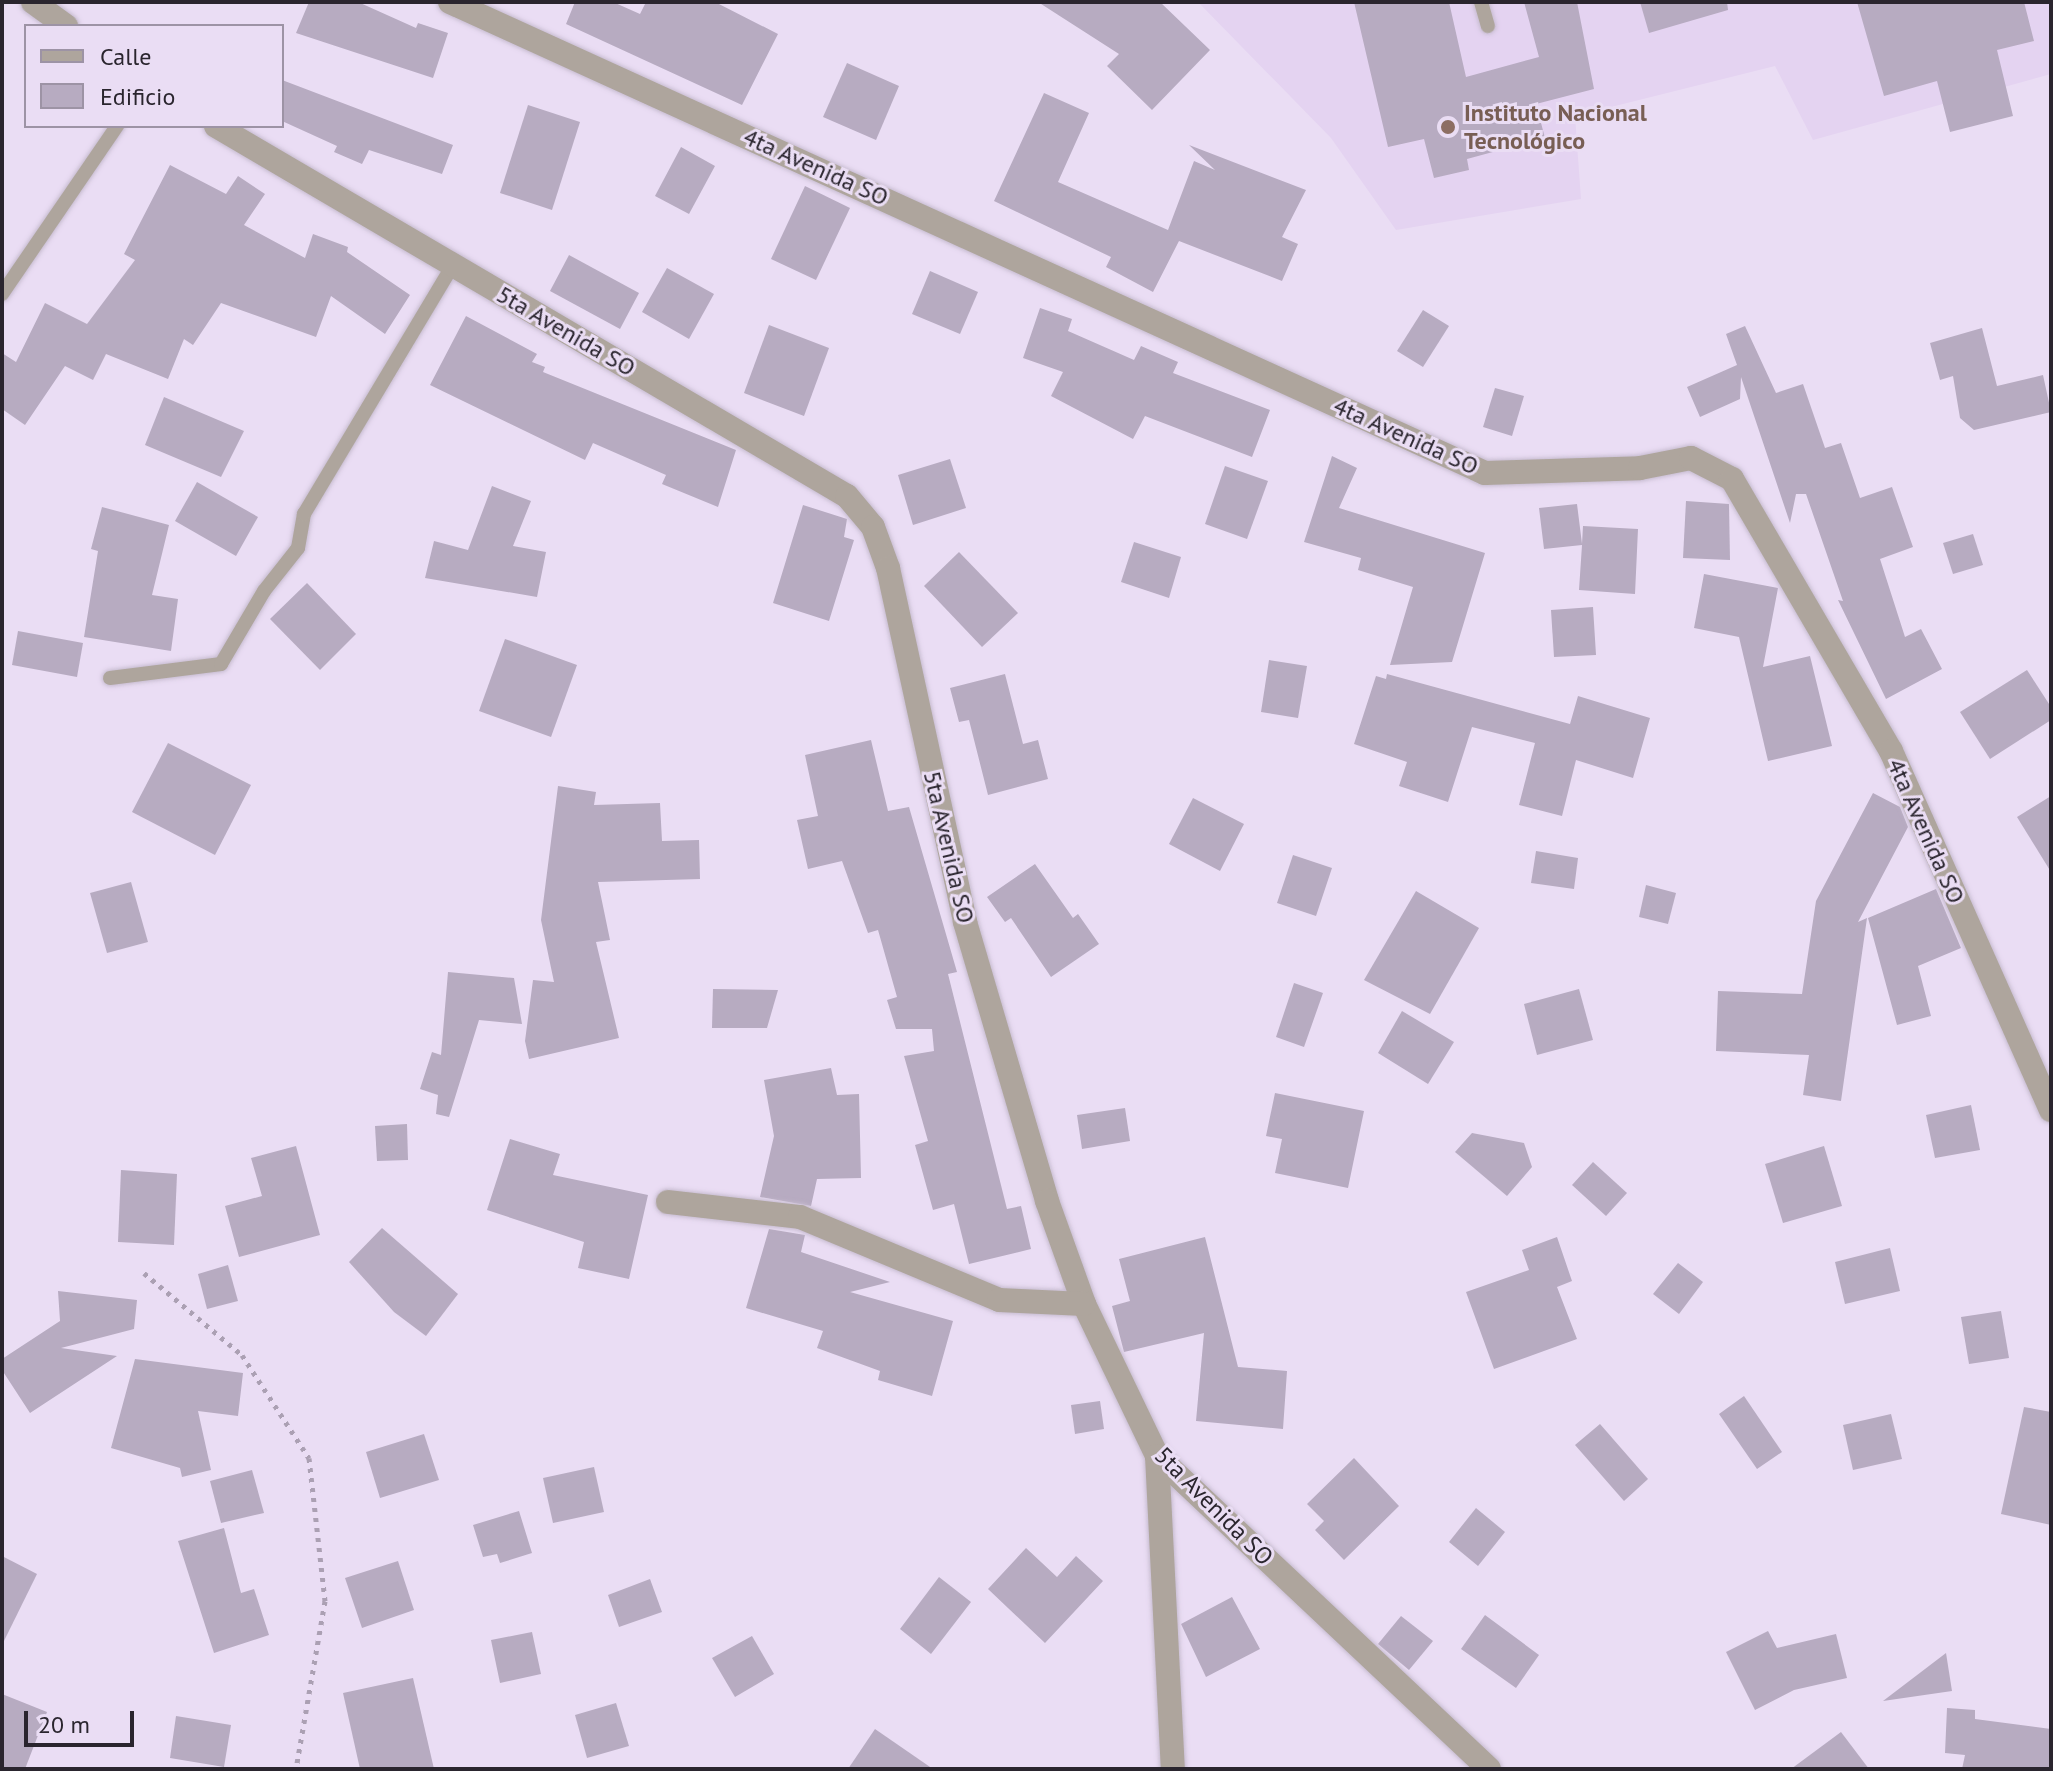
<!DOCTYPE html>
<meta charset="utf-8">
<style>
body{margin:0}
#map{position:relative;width:2053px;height:1771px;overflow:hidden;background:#eaddf4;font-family:"PT Sans",sans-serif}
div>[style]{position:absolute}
.built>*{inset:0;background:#e4d3f1}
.building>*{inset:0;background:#b7abc1}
.path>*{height:5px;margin-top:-2.5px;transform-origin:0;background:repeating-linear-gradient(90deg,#aba0b3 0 4px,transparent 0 10px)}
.roads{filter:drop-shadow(0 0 2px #c7bcd0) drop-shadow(0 0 2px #c7bcd0)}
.lane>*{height:14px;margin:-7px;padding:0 7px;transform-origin:7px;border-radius:7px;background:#aea59d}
.street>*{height:24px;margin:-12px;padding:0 12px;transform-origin:12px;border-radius:12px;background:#aea59d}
.dots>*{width:22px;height:22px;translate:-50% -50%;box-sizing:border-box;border:4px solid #eaddf4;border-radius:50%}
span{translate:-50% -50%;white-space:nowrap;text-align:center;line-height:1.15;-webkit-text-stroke:6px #eaddf4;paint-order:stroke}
.education-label{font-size:24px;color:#785e54;font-weight:700}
.left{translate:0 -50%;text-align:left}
.street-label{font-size:24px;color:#2a252e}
.frame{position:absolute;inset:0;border:4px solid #2a252e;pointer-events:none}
.legend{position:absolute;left:24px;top:24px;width:260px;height:104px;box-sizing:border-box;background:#eaddf4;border:2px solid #9d93a5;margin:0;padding:10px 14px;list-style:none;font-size:24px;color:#2a252e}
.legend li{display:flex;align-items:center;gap:16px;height:40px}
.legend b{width:40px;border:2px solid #9d93a5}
.scale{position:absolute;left:24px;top:1711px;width:110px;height:36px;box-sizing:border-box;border:4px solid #2a252e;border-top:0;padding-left:10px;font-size:24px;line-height:28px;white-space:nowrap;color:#2a252e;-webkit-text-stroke:6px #eaddf4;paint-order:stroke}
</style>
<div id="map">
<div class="built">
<i style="clip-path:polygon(1198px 2px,2051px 2px,2051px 74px,1813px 140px,1775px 66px,1575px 116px,1581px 199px,1396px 230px,1331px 138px)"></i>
</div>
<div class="building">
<i style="clip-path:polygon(309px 2px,358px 2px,416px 28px,418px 23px,448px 33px,433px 78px,296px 33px)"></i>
<i style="clip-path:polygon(575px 2px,613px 2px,640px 14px,646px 2px,715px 2px,778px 34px,742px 105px,566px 24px)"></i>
<i style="clip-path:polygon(1038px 2px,1160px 2px,1210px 50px,1152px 110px,1107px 66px,1119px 54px)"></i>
<i style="clip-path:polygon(1354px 2px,1449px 2px,1466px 77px,1539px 57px,1524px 2px,1577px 2px,1594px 89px,1536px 104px,1545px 138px,1467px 159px,1469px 170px,1434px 178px,1424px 139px,1388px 147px)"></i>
<i style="clip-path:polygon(1640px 2px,1727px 2px,1728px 10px,1649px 33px)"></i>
<i style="clip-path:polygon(1857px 2px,2024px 2px,2034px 41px,1997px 50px,2013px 116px,1950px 132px,1937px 81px,1884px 96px)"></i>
<i style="clip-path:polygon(847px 63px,899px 86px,876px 140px,823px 117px)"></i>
<i style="clip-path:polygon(282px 80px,453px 145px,442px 174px,369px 150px,362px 164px,334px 152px,337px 146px,282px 121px)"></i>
<i style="clip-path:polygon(1044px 93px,1089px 113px,1058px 182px,1168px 230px,1194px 161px,1215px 170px,1189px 145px,1306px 190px,1282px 237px,1298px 244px,1282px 281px,1179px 241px,1153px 292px,1106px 267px,1111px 257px,994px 201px)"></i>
<i style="clip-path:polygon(528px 105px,580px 122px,552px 210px,500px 193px)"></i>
<i style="clip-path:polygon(681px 147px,715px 166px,689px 214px,655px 196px)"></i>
<i style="clip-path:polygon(170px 165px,226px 194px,238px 176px,265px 194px,244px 225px,305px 258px,313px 234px,348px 247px,347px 252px,410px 295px,385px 334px,331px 296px,316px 337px,221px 303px,193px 345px,184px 339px,168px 379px,106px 354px,93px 380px,65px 366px,25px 425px,2px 409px,2px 353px,16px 362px,45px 303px,87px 324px,135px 260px,124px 254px)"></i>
<i style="clip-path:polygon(805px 186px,850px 208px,816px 280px,771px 259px)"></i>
<i style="clip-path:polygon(569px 255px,639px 293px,620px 329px,550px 291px)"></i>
<i style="clip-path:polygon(667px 268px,714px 294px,689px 339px,642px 312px)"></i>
<i style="clip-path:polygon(930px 271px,978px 292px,960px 334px,912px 314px)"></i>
<i style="clip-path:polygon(1040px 308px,1072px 319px,1068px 331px,1134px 360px,1141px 346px,1178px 362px,1173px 373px,1270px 410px,1252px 457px,1145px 416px,1133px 439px,1051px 396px,1063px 372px,1023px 358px)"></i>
<i style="clip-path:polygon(1423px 310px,1449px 326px,1423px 367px,1397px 351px)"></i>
<i style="clip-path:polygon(466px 316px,537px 354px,532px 362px,545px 367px,543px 372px,736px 450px,718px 507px,662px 484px,666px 475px,593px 443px,585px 460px,430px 385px)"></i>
<i style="clip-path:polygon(769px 325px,829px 348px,804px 416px,744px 393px)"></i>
<i style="clip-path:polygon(1745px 326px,1776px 393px,1803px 384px,1825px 448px,1841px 443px,1860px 498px,1892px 487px,1913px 547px,1880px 559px,1905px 637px,1921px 629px,1942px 669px,1886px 699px,1838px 600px,1843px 601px,1806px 494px,1796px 494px,1790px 523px,1741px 377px,1740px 399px,1700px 417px,1687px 387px,1737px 365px,1726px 334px)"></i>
<i style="clip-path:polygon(1982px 328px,1997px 386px,2043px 375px,2051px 412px,1974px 430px,1960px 418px,1953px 376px,1940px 380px,1930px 343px)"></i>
<i style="clip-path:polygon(1495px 388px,1524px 396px,1512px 436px,1483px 427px)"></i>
<i style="clip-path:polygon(164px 397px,244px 431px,221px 477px,145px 445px)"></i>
<i style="clip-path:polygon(1332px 456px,1357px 468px,1339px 508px,1485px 553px,1452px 662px,1390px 665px,1413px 587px,1358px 570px,1361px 558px,1304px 542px)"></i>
<i style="clip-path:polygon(950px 459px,966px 508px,913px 525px,898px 475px)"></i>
<i style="clip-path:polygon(1225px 466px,1268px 481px,1247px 539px,1205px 524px)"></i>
<i style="clip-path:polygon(197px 482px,258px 517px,236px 556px,175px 521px)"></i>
<i style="clip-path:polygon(492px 486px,531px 501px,513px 546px,546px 552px,537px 597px,425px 578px,434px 541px,468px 550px)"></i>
<i style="clip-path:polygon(1686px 501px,1729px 504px,1730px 560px,1683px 558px)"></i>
<i style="clip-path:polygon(1577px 504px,1582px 544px,1583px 526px,1638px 529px,1635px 594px,1579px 590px,1582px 545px,1544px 549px,1539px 508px)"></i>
<i style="clip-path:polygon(803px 505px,847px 519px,844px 537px,854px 540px,829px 621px,773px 603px)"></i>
<i style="clip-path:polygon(102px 507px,169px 525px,152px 595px,178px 599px,171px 651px,84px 637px,98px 551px,91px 549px)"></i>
<i style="clip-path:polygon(1973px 534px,1983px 565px,1953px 574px,1943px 543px)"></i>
<i style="clip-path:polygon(1134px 542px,1181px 557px,1169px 598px,1121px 582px)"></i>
<i style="clip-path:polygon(959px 552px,1018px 613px,982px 647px,924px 586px)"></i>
<i style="clip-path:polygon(1704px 574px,1778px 588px,1763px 667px,1810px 656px,1832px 746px,1768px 761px,1739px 637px,1694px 628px)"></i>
<i style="clip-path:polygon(307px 583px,356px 634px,320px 670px,270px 619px)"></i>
<i style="clip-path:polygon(1593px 607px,1596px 655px,1554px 657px,1551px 610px)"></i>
<i style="clip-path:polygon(18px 631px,83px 643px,77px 677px,12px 665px)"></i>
<i style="clip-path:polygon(505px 639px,577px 665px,551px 737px,479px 711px)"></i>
<i style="clip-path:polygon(1269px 660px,1307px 666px,1298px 718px,1261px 712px)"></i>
<i style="clip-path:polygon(2027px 670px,2051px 707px,2051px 720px,1990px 759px,1960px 712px)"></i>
<i style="clip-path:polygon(1005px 674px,1023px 744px,1038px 740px,1048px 779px,988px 795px,969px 720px,959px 722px,950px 688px)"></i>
<i style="clip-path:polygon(1387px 674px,1570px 724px,1578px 696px,1650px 718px,1633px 778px,1576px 760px,1562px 816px,1519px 805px,1535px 743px,1472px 727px,1448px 802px,1399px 786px,1407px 762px,1354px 744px,1376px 676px,1386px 679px)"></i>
<i style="clip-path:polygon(871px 740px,888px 811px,909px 807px,957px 972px,948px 974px,1007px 1209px,1021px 1206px,1031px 1249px,969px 1264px,954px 1204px,933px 1210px,915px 1145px,928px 1141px,904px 1056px,934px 1051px,932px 1029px,896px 1029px,887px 1000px,897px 997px,878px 930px,868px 933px,842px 861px,808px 869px,797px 820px,818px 816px,805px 755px)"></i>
<i style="clip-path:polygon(168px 743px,251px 785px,215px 855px,132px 812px)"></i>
<i style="clip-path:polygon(558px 786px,596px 792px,594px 805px,660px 803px,662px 841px,699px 840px,700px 879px,598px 882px,610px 940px,596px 942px,619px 1038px,529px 1059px,525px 1041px,533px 980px,554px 982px,541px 920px)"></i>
<i style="clip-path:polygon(1873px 793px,1900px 807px,1908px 827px,1858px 922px,1867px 918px,1841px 1101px,1803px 1095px,1809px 1055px,1716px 1051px,1718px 991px,1802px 994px,1816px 901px)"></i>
<i style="clip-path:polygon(2051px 796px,2051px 872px,2017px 817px)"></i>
<i style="clip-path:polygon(1193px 798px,1244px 824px,1220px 871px,1169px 844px)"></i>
<i style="clip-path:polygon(1536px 851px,1578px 858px,1574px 889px,1531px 883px)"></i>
<i style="clip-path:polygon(1293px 855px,1332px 868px,1316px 916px,1277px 903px)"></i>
<i style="clip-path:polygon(1035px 864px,1073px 918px,1078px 914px,1099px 944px,1051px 977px,1011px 918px,1005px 922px,987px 897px)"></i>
<i style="clip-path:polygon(131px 882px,148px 942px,107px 953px,90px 893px)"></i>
<i style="clip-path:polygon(1646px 885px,1676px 893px,1668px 924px,1639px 917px)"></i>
<i style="clip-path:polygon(1936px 889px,1961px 948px,1918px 966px,1931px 1016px,1897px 1025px,1868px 918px)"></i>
<i style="clip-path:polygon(1416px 891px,1479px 928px,1430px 1014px,1364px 980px)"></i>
<i style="clip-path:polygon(448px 972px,514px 978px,522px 1024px,479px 1020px,449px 1117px,436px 1114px,438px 1095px,420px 1089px,432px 1052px,441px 1055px)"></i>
<i style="clip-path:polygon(1294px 983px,1323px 993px,1304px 1047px,1276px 1037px)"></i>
<i style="clip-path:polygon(713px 989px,778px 990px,767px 1028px,712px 1028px)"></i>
<i style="clip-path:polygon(1579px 989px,1593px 1040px,1537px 1055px,1524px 1004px)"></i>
<i style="clip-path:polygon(1402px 1011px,1454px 1042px,1428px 1084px,1378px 1053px)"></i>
<i style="clip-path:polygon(831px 1068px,837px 1095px,859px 1094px,861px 1178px,817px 1179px,811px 1206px,760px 1197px,774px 1136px,764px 1080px)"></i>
<i style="clip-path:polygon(1275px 1093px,1364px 1111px,1348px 1188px,1275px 1173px,1282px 1139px,1266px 1136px)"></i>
<i style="clip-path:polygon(1971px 1105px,1980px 1150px,1935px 1158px,1926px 1115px)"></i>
<i style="clip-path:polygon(1125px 1108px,1130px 1141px,1082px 1149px,1077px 1115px)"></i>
<i style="clip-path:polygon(407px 1124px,408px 1160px,377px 1161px,375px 1126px)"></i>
<i style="clip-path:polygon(1472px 1133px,1524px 1143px,1532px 1167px,1507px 1196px,1455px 1152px)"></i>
<i style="clip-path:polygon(510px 1139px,560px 1154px,553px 1175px,648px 1195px,629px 1279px,578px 1268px,584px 1242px,487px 1210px)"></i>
<i style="clip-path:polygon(296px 1146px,320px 1235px,239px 1257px,225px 1206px,262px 1196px,251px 1158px)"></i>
<i style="clip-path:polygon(1824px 1146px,1842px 1206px,1783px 1223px,1765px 1164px)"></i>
<i style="clip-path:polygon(1593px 1162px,1627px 1193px,1606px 1216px,1572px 1185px)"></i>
<i style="clip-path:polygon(121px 1170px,177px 1174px,174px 1245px,118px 1242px)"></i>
<i style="clip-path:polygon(382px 1228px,458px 1294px,426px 1336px,394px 1312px,349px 1262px)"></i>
<i style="clip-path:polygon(769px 1229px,805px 1235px,801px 1252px,890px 1282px,850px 1292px,953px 1321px,932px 1396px,878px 1380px,880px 1371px,817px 1348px,823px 1331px,746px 1308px)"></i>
<i style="clip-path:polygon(1205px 1237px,1238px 1367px,1287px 1371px,1283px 1429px,1196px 1421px,1204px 1333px,1124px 1352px,1112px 1306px,1130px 1301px,1119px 1259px)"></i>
<i style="clip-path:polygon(1557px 1237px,1572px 1281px,1557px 1287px,1577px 1339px,1494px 1369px,1466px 1292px,1529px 1270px,1522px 1250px)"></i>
<i style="clip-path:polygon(1890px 1248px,1900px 1291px,1845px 1304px,1835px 1262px)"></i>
<i style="clip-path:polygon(1678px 1263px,1703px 1282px,1679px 1314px,1653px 1294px)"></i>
<i style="clip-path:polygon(228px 1265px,238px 1301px,207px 1309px,198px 1274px)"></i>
<i style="clip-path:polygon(58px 1291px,137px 1300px,134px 1329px,61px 1348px,117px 1356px,30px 1413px,2px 1370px,2px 1359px,60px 1321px)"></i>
<i style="clip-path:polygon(2001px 1311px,2009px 1358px,1969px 1364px,1961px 1317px)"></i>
<i style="clip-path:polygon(135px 1359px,243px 1373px,238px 1416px,198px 1411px,211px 1470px,182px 1477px,180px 1468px,111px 1448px)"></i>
<i style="clip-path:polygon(1744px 1396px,1782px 1452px,1757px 1469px,1719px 1414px)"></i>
<i style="clip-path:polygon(1100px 1401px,1104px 1429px,1075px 1434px,1071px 1405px)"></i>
<i style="clip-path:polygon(2024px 1407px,2051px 1412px,2051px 1525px,2001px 1514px)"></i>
<i style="clip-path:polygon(1891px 1414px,1902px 1459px,1853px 1470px,1843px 1425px)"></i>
<i style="clip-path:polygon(1600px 1424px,1648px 1479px,1624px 1501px,1575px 1445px)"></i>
<i style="clip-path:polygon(424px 1434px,439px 1480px,380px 1498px,366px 1452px)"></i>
<i style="clip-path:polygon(1354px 1458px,1399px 1506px,1344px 1560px,1315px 1530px,1324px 1521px,1307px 1504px)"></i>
<i style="clip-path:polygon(594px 1467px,604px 1512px,553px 1523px,543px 1478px)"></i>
<i style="clip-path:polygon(252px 1470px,264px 1513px,221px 1523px,210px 1481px)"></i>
<i style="clip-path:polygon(1476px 1508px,1505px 1532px,1478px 1566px,1449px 1542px)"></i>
<i style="clip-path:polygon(519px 1511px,532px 1553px,500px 1563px,497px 1554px,483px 1557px,473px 1525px)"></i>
<i style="clip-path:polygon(224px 1528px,241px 1593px,254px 1589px,269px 1635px,214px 1653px,178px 1541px)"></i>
<i style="clip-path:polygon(1026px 1548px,1057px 1577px,1076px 1556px,1103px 1581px,1045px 1643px,988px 1589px)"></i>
<i style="clip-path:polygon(2px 1556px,37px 1574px,2px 1645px)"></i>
<i style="clip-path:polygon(398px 1561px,414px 1610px,362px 1628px,345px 1578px)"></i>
<i style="clip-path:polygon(939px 1577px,971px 1602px,931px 1654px,900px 1629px)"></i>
<i style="clip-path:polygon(650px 1579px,662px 1612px,619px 1627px,608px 1595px)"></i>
<i style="clip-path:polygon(1232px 1597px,1260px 1649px,1206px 1677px,1181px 1624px)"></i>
<i style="clip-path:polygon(1485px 1615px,1539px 1655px,1516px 1688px,1461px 1649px)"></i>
<i style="clip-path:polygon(1401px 1616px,1433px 1641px,1409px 1670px,1378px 1644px)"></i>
<i style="clip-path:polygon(1768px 1631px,1777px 1648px,1836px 1634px,1847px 1678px,1794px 1690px,1755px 1710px,1726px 1652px)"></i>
<i style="clip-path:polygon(532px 1632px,541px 1674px,500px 1683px,491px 1640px)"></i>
<i style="clip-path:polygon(752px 1636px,774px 1674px,735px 1697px,712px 1658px)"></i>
<i style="clip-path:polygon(1946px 1653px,1952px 1691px,1883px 1701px)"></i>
<i style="clip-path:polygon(413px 1678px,434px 1769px,360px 1769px,343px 1693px)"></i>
<i style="clip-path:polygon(2px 1694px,47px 1712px,25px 1769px,2px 1769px)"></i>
<i style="clip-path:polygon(616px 1703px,629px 1746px,587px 1758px,575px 1715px)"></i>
<i style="clip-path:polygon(1947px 1708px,1975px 1710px,1975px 1719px,2051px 1729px,2051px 1769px,1962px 1769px,1965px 1755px,1945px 1753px)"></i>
<i style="clip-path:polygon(176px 1716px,231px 1725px,224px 1767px,170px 1758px)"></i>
<i style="clip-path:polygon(875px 1729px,933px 1769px,848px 1769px)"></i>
<i style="clip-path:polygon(1841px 1732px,1869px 1769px,1791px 1769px)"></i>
</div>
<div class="path">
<i style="left:144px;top:1273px;width:128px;rotate:39.9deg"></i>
<i style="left:242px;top:1355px;width:123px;rotate:57deg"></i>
<i style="left:309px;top:1458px;width:144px;rotate:83.6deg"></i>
<i style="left:325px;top:1601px;width:170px;rotate:99.8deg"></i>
</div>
<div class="roads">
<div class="lane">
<i style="left:1481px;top:2px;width:25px;rotate:74deg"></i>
<i style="left:2px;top:294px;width:204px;rotate:-55.6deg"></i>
<i style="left:110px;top:678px;width:112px;rotate:-7.2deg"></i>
<i style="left:221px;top:664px;width:85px;rotate:-59.5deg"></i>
<i style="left:264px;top:591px;width:55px;rotate:-51.7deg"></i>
<i style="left:298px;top:548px;width:35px;rotate:-80deg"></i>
<i style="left:304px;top:514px;width:290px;rotate:-59.1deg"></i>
</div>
<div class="street">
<i style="left:33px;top:2px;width:41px;rotate:36deg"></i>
<i style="left:450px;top:2px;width:1137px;rotate:24.47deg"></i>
<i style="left:1485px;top:473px;width:155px;rotate:-1.8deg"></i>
<i style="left:1640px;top:468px;width:52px;rotate:-11.1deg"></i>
<i style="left:1691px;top:458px;width:46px;rotate:27.1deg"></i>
<i style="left:1732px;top:479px;width:315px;rotate:59.7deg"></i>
<i style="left:1891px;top:751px;width:393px;rotate:66deg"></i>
<i style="left:216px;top:126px;width:731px;rotate:30.39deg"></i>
<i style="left:847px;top:496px;width:40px;rotate:50deg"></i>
<i style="left:873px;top:527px;width:44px;rotate:69.9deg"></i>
<i style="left:888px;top:568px;width:362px;rotate:77.7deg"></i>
<i style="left:965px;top:922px;width:291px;rotate:73.6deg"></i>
<i style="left:1047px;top:1201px;width:109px;rotate:70.2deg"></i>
<i style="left:1084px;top:1304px;width:169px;rotate:64.3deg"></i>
<i style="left:1157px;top:1456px;width:456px;rotate:43.3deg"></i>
<i style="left:668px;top:1202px;width:133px;rotate:6.5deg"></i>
<i style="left:800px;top:1217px;width:216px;rotate:22.6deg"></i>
<i style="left:999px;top:1300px;width:85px;rotate:2.7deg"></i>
<i style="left:1157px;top:1456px;width:313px;rotate:87.1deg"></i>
</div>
</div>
<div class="dots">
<i style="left:1448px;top:127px;background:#8d6e63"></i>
</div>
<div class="education-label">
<span class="left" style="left:1464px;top:127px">Instituto Nacional<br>Tecnológico</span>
</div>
<div class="street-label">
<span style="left:816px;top:167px;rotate:24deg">4ta Avenida SO</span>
<span style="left:566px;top:331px;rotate:30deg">5ta Avenida SO</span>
<span style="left:1406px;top:436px;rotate:24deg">4ta Avenida SO</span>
<span style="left:1926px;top:831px;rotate:66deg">4ta Avenida SO</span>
<span style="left:949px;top:847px;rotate:77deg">5ta Avenida SO</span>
<span style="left:1214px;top:1506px;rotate:45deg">5ta Avenida SO</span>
</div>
<div class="frame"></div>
<ul class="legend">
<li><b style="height:10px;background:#aea59d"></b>Calle</li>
<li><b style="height:22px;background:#b7abc1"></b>Edificio</li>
</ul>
<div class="scale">20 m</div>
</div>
